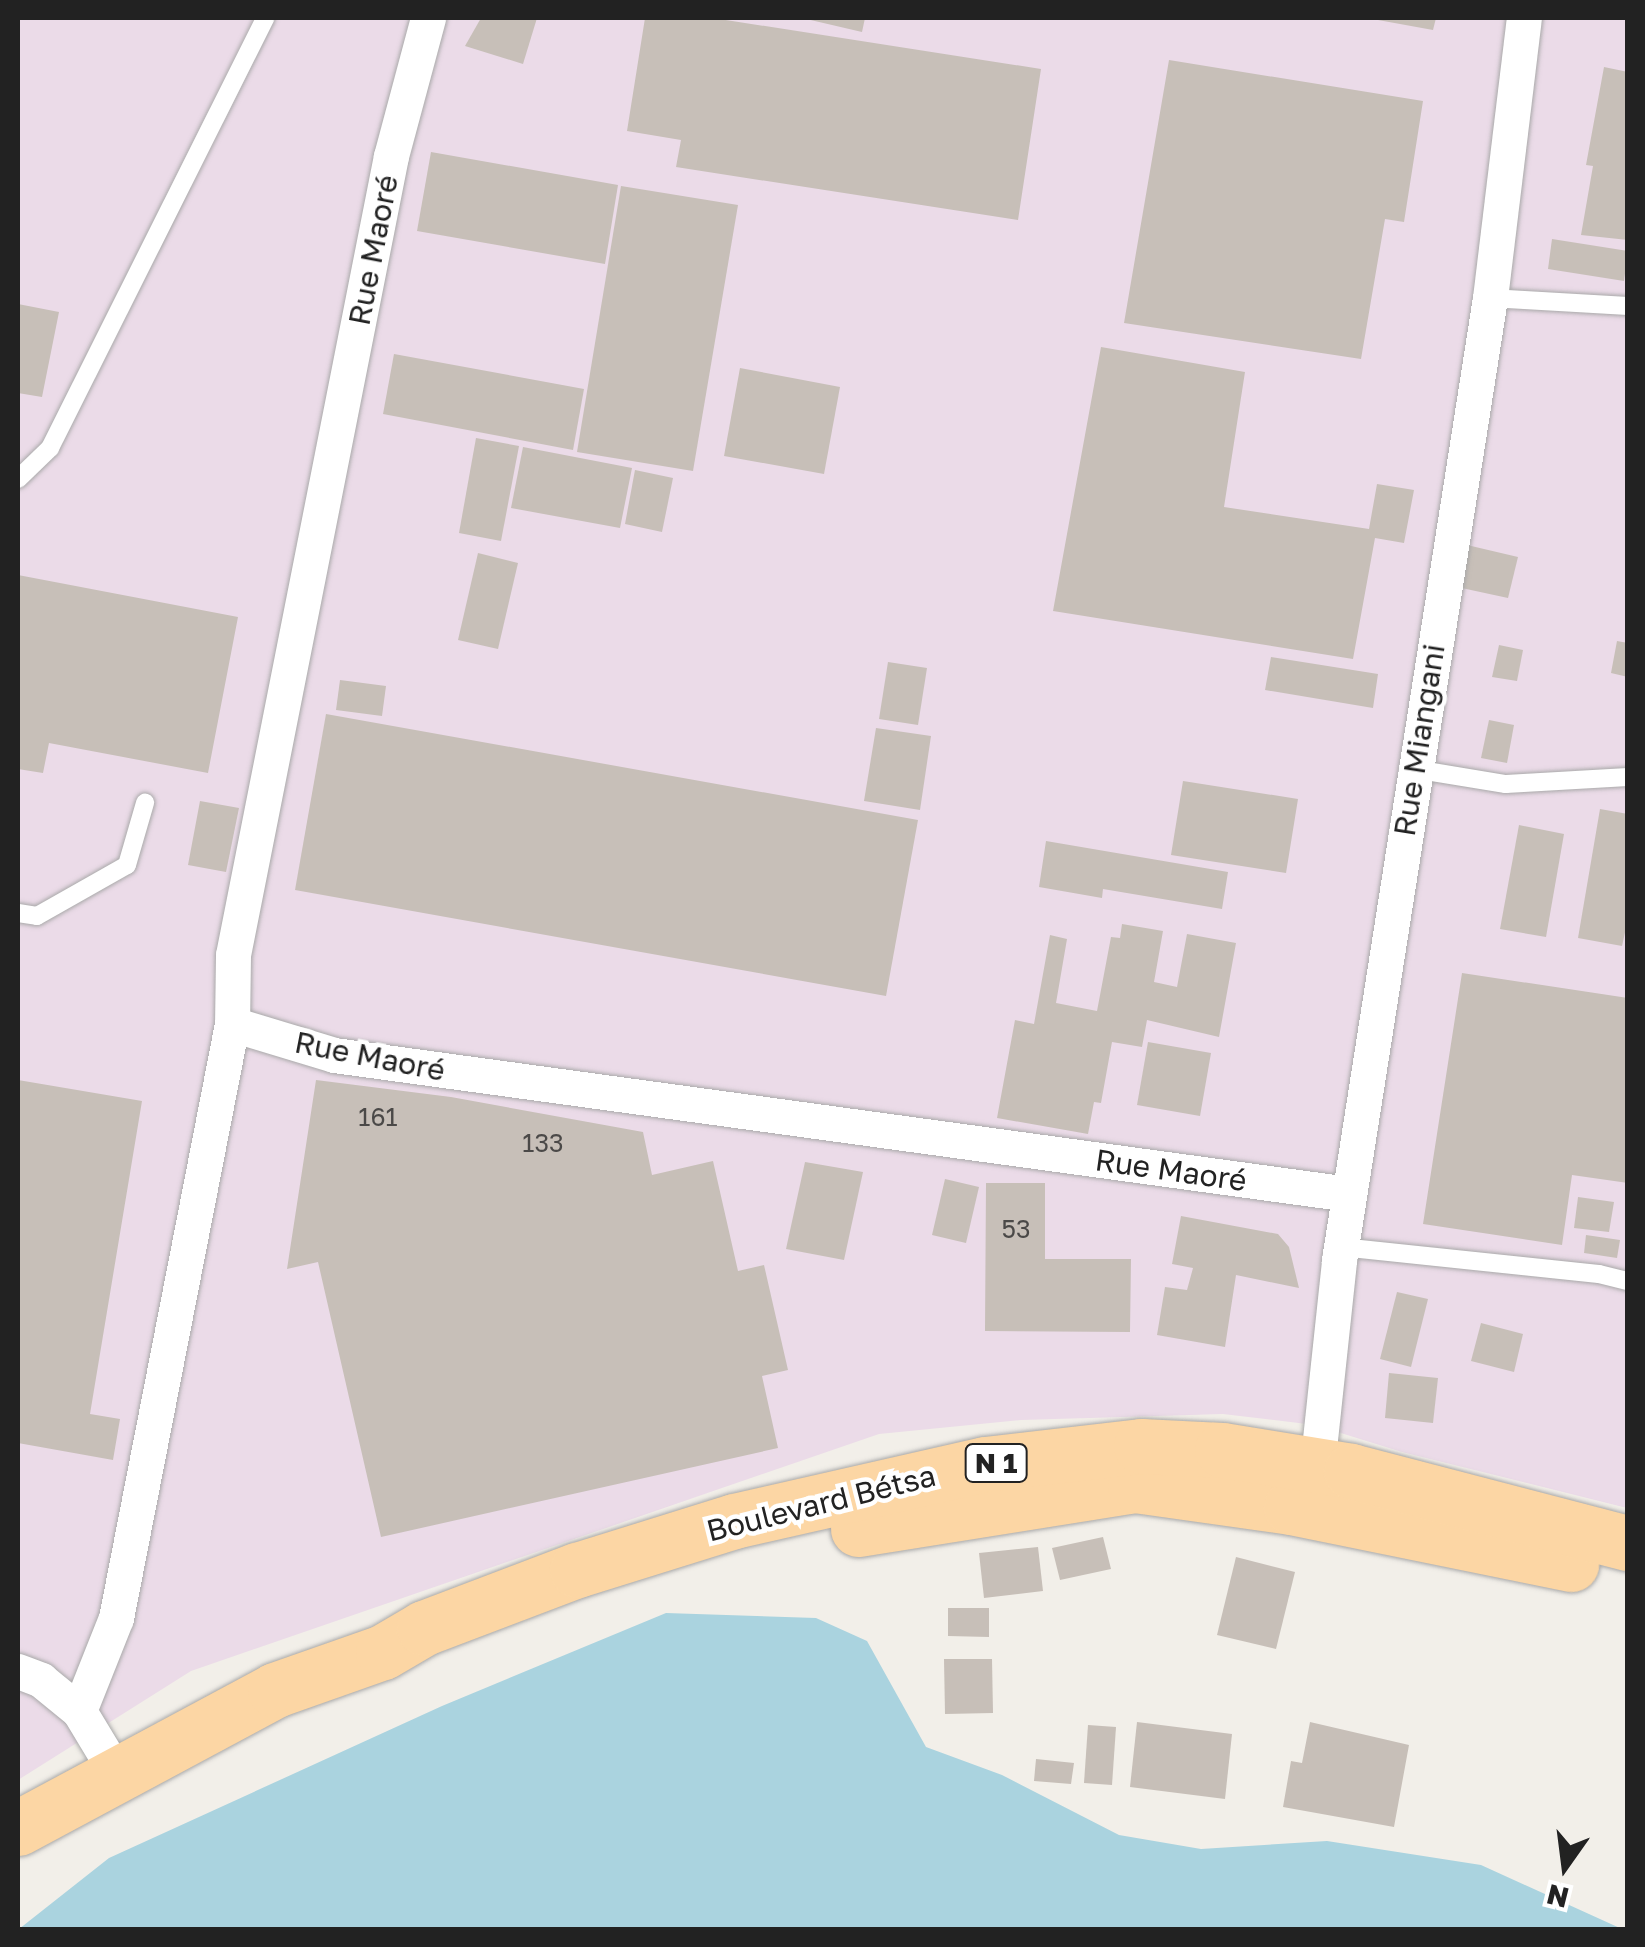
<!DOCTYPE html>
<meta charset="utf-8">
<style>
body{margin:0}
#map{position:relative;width:1645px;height:1947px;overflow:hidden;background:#f2efe9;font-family:"Golos Text",sans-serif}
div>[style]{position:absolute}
.industrial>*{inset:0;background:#ebdbe8}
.water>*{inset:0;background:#aad3df}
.building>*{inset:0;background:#c7bfb8}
.roads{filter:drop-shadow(0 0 2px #a9a9a9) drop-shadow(0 0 2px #a9a9a9)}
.service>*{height:18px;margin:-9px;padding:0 9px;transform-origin:9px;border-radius:9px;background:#fff}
.minor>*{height:35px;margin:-17.5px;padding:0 17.5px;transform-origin:17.5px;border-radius:17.5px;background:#fff}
.primary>*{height:55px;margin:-27.5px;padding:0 27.5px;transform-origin:27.5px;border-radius:27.5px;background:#fcd6a4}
span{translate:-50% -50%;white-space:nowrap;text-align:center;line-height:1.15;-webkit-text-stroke:9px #fff;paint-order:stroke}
.number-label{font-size:25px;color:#4b4948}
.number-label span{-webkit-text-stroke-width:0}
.shield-label span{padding:2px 8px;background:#fff;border:2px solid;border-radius:8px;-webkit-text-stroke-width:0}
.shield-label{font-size:28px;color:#222;font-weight:700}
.street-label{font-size:30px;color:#222}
.frame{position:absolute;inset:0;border:20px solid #222;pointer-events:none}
.north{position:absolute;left:1515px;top:1817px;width:100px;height:100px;-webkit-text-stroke:8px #fff;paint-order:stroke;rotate:194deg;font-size:28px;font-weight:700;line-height:40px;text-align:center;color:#222}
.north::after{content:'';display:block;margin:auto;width:35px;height:45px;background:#222;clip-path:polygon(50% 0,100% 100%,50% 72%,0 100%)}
</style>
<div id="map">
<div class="industrial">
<i style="clip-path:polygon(18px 18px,1627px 18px,1627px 1508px,1402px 1452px,1315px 1425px,1223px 1414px,1021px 1420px,879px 1434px,191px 1671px,18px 1780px)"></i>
</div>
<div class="water">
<i style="clip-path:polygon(666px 1613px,816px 1618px,867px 1641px,926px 1747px,1002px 1775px,1119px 1835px,1201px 1849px,1327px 1841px,1481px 1865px,1622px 1929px,19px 1929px,109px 1858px,442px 1706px)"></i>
</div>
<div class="building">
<i style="clip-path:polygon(481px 18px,537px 18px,523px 64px,465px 46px)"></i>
<i style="clip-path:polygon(645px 18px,713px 18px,1041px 69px,1018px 220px,676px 167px,681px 140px,627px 131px)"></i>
<i style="clip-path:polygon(802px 18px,865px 18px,862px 32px)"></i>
<i style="clip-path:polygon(1367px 18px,1436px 18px,1433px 30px)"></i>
<i style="clip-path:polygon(1169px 60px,1423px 101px,1404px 222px,1385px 219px,1361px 359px,1124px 323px)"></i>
<i style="clip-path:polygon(1604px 67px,1628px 72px,1628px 240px,1581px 235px,1593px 166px,1586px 165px)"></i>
<i style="clip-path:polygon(431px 152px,618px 185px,605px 264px,417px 231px)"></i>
<i style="clip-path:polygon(621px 186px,738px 205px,693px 471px,577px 452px)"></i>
<i style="clip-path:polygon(1552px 239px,1628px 251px,1624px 281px,1548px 269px)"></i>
<i style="clip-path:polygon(18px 304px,59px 312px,42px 397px,18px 393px)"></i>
<i style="clip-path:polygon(1101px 347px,1245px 372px,1224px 507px,1369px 529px,1377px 484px,1414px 490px,1404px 543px,1375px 538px,1353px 659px,1053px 611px)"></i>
<i style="clip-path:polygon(394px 354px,584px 389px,573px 450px,383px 414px)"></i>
<i style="clip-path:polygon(740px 368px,840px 387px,824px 474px,724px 456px)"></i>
<i style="clip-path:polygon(476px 438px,519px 446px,501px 541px,459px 533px)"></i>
<i style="clip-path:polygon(523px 447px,632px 468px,620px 528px,511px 508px)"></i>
<i style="clip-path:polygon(635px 470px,673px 478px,662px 532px,625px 524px)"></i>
<i style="clip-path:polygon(1467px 545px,1518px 557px,1508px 598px,1457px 587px)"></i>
<i style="clip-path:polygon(478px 553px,518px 563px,498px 649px,458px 640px)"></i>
<i style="clip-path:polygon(18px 575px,238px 617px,208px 773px,49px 743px,43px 773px,18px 769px)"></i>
<i style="clip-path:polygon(1617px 641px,1628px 643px,1628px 677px,1611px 673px)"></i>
<i style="clip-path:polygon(1499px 645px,1523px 650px,1517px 681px,1492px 677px)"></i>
<i style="clip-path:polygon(1271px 657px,1378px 674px,1373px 708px,1265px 690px)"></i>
<i style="clip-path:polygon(888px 662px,927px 668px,918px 725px,879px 719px)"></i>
<i style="clip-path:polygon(340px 680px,386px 686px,382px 716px,336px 710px)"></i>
<i style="clip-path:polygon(326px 714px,918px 820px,886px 996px,295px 890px)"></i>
<i style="clip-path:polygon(1489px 720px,1514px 725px,1507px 763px,1481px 758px)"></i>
<i style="clip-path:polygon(876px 728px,931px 736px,920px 810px,864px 801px)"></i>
<i style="clip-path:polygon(1183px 781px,1298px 799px,1286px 873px,1171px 855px)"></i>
<i style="clip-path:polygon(200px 801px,239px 808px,226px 872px,188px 865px)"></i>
<i style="clip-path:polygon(1600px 809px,1628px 814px,1628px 919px,1622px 946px,1578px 938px)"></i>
<i style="clip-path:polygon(1519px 825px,1564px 834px,1546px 937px,1500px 929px)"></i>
<i style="clip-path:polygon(1046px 841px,1228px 872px,1222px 909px,1103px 889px,1102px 898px,1039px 887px)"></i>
<i style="clip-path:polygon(1122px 924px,1163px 931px,1154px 982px,1177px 987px,1187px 934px,1236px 943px,1219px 1037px,1147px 1020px,1142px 1047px,1112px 1042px,1101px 1103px,1094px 1102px,1088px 1134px,997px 1118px,1015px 1020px,1034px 1024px,1050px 935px,1067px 939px,1056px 1003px,1097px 1011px,1111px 937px,1120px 938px)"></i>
<i style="clip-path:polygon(1462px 973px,1628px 998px,1628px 1183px,1572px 1175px,1562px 1245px,1423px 1224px)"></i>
<i style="clip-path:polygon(1148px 1042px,1211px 1053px,1200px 1116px,1137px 1105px)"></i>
<i style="clip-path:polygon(18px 1080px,142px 1101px,90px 1414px,120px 1419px,113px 1460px,18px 1443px)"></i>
<i style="clip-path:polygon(316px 1080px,451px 1097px,643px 1132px,652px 1175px,713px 1161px,738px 1271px,764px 1265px,788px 1370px,762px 1376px,778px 1448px,381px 1537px,318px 1262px,287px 1269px)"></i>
<i style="clip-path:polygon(805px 1162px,863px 1172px,844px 1260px,786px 1249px)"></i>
<i style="clip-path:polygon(945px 1179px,979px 1187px,966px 1243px,932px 1235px)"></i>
<i style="clip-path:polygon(986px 1183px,1045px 1183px,1045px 1259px,1131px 1259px,1130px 1332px,985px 1331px)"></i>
<i style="clip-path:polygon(1578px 1197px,1614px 1202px,1609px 1232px,1574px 1228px)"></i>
<i style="clip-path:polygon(1181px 1216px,1278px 1234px,1289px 1247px,1299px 1288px,1236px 1275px,1225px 1347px,1157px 1335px,1165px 1287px,1187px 1290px,1193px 1268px,1172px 1264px)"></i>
<i style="clip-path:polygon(1586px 1235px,1620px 1240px,1617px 1258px,1584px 1253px)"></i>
<i style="clip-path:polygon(1397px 1292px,1428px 1299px,1411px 1367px,1380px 1359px)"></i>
<i style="clip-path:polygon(1481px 1323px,1523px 1334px,1514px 1372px,1471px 1361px)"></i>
<i style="clip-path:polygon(1389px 1373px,1438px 1378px,1433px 1423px,1385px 1418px)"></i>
<i style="clip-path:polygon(1103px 1537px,1111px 1569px,1060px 1580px,1052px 1548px)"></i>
<i style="clip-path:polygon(1038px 1547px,1043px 1591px,984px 1598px,979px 1553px)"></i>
<i style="clip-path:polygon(1236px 1557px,1295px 1572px,1276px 1649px,1217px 1635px)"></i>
<i style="clip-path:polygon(948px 1608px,989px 1608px,989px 1637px,948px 1636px)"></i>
<i style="clip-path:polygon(944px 1659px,992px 1659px,993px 1713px,945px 1714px)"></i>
<i style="clip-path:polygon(1137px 1722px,1232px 1734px,1225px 1799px,1130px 1787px)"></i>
<i style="clip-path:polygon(1310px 1722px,1409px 1745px,1394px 1827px,1283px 1807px,1291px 1761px,1302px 1763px)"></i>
<i style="clip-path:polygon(1088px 1725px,1116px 1727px,1112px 1785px,1084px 1783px)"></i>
<i style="clip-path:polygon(1036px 1759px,1074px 1763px,1071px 1784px,1034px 1781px)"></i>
</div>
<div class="roads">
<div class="service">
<i style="left:1490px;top:298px;width:138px;rotate:3.3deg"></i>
<i style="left:18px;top:479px;width:45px;rotate:-44.1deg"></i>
<i style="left:50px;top:448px;width:481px;rotate:-63.4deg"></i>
<i style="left:1414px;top:769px;width:93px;rotate:9.3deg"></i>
<i style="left:1506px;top:784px;width:122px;rotate:-3.3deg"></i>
<i style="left:18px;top:913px;width:19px;rotate:9deg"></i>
<i style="left:37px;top:916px;width:103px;rotate:-29.5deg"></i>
<i style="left:127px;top:865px;width:65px;rotate:-73.8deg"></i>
<i style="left:1341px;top:1247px;width:259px;rotate:6deg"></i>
<i style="left:1599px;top:1274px;width:30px;rotate:14deg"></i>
</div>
<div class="minor">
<i style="left:428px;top:18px;width:143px;rotate:105deg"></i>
<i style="left:391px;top:156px;width:814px;rotate:101.19deg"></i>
<i style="left:233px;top:955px;width:69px;rotate:90.8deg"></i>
<i style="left:232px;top:1024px;width:107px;rotate:16.9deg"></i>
<i style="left:334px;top:1055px;width:1024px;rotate:7.8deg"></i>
<i style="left:1315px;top:1486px;width:227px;rotate:-83.9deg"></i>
<i style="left:1339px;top:1260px;width:974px;rotate:-81.08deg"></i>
<i style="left:1490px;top:298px;width:282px;rotate:-83.1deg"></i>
<i style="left:18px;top:1671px;width:25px;rotate:21deg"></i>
<i style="left:41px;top:1680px;width:49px;rotate:39.2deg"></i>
<i style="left:79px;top:1711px;width:74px;rotate:58.9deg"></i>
<i style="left:79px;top:1711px;width:100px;rotate:-68.3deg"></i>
<i style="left:116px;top:1618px;width:605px;rotate:-78.95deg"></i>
</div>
<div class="primary">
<i style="left:858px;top:1529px;width:280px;rotate:-9deg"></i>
<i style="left:1135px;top:1485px;width:158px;rotate:8deg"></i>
<i style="left:1291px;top:1507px;width:286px;rotate:11.5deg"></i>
<i style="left:18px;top:1828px;width:292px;rotate:-28.2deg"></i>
<i style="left:275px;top:1690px;width:114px;rotate:-19.4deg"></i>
<i style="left:383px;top:1652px;width:48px;rotate:-30.3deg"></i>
<i style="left:424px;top:1628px;width:164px;rotate:-20.8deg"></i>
<i style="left:577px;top:1570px;width:164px;rotate:-17.3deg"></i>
<i style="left:734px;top:1521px;width:257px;rotate:-12.8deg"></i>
<i style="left:985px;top:1464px;width:157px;rotate:-6.6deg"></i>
<i style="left:1141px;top:1446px;width:81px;rotate:2.8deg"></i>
<i style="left:1222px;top:1450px;width:131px;rotate:9.2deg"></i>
<i style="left:1351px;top:1471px;width:286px;rotate:14.6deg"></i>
</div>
</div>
<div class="number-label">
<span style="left:378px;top:1117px">161</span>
<span style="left:543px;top:1143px">133</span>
<span style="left:1016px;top:1229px">53</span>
</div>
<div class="shield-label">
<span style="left:996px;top:1463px">N 1</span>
</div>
<div class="street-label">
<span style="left:373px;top:250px;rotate:-79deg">Rue Maoré</span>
<span style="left:1419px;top:740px;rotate:-81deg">Rue Miangani</span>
<span style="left:370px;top:1056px;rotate:11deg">Rue Maoré</span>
<span style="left:1171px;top:1170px;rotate:8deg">Rue Maoré</span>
<span style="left:821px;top:1503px;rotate:-14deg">Boulevard Bétsa</span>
</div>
<div class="frame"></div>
<div class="north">N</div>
</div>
